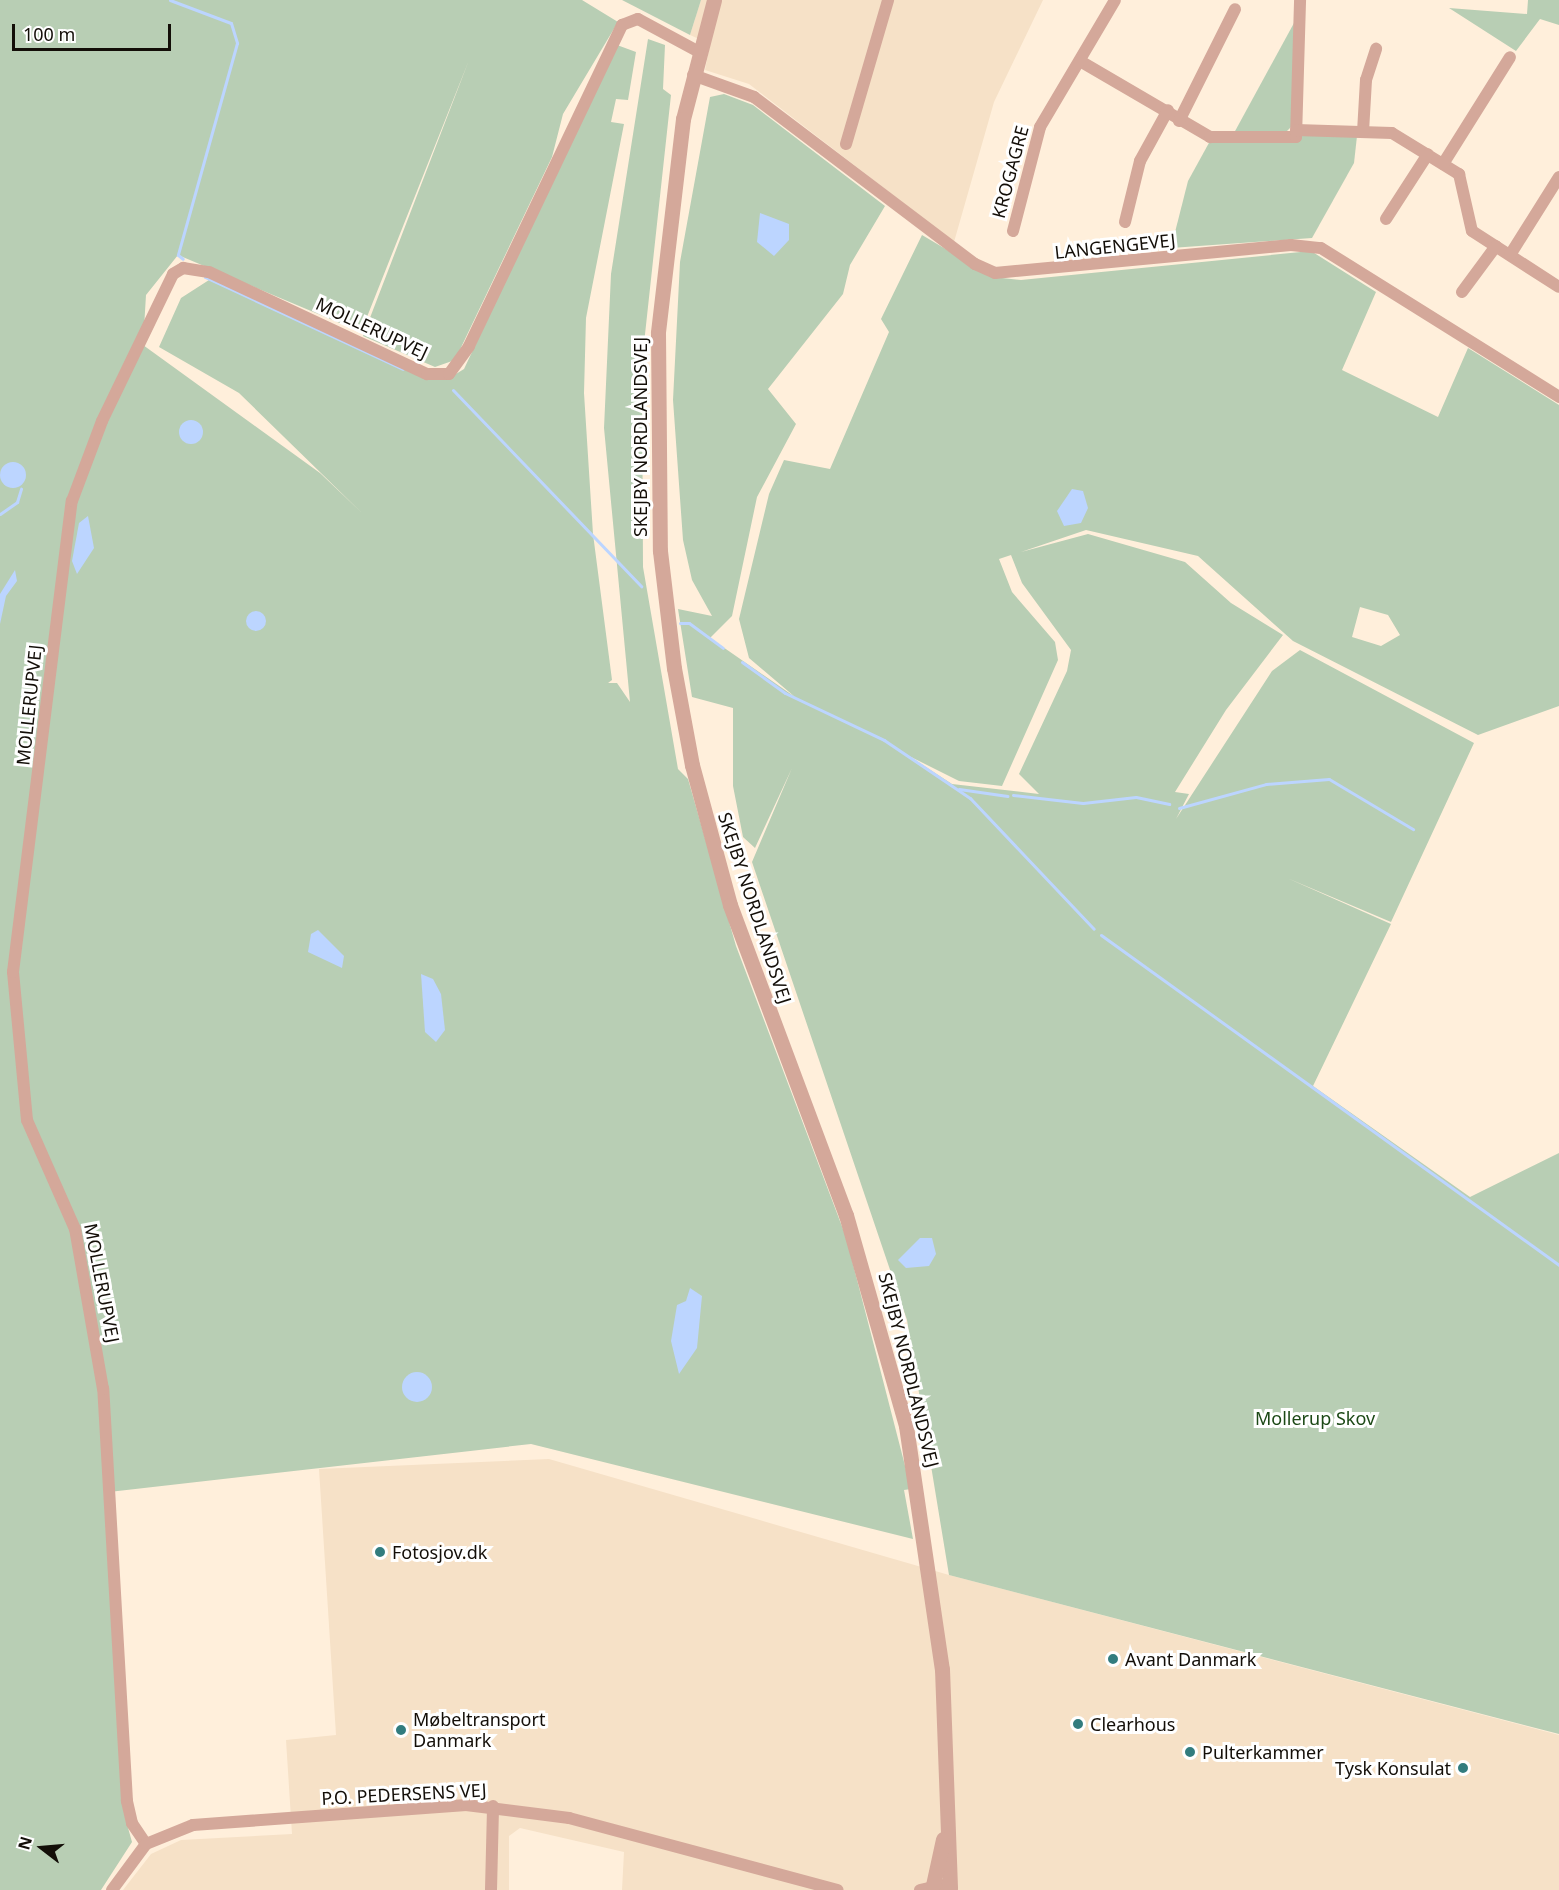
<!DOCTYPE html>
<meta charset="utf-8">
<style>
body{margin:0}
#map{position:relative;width:1559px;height:1890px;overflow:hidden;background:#ffefdb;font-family:"Noto Sans",sans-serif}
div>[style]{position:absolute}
.built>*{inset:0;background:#f6e1c7}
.green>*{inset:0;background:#b8ceb4}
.water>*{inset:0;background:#bcd5ff}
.round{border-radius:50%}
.stream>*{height:3px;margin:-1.5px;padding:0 1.5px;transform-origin:1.5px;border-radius:1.5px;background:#bcd5ff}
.minor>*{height:12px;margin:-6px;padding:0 6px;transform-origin:6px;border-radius:6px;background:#d4a89a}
.tertiary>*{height:15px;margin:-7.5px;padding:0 7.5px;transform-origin:7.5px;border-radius:7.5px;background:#d4a89a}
.dots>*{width:16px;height:16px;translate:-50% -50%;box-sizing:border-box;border:3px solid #fff;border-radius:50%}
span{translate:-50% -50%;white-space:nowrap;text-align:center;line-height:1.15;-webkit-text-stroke:6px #fff;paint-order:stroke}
.street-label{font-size:18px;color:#130e08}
.park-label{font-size:18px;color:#1c4916}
.poi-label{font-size:18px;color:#130e08}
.left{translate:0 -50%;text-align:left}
.right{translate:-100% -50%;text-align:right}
.north{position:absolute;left:12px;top:1818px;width:60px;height:60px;-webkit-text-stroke:4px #fff;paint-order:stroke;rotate:286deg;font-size:16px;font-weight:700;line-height:24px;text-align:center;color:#130e08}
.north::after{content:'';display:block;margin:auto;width:21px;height:27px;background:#130e08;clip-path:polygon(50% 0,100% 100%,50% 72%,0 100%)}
.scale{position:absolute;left:12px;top:24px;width:159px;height:27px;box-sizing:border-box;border:3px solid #130e08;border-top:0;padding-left:8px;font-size:18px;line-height:21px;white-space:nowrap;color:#130e08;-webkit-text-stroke:4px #fff;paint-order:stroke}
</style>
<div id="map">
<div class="built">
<i style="clip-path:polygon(701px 0,1043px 0,994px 102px,954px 242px,749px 84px,705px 70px,710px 44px,690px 35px)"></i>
<i style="clip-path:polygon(549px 1459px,949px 1575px,1559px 1735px,1559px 1890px,622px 1890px,624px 1852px,520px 1828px,509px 1836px,509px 1890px,123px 1890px,151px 1854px,181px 1840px,292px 1834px,286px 1740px,336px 1735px,319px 1469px)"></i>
</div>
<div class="green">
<i style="clip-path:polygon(0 0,582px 0,618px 22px,563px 114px,552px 157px,455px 360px,435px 367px,363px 336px,469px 60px,361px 332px,178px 255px,146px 295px,143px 345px,320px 473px,363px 514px,239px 393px,159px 347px,181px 298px,209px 280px,359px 348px,451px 377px,464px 369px,617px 45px,636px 52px,628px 100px,616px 99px,611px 122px,624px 124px,586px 318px,584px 393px,593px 534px,612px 680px,608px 683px,617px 683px,630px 702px,604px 428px,611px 274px,648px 39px,665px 45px,663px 89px,671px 95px,642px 362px,643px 567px,678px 769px,688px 779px,736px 946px,846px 1237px,911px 1489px,904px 1490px,913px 1539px,531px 1444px,109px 1492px,125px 1817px,132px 1842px,101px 1890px,0 1890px)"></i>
<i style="clip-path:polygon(622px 0,701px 0,690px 35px)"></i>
<i style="clip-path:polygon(1528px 0,1559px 0,1559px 25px,1540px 19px,1516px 51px,1449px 8px,1527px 14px)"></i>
<i style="clip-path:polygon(1294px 23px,1293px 125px,1284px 134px,1234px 133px)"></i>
<i style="clip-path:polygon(evenodd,724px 94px,753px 105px,885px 206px,850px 265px,843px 294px,768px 389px,796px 424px,757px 497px,732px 616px,710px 638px,795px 697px,749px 658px,739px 619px,769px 494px,784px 460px,830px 469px,889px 332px,881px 319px,922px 235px,993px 277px,1021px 280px,1311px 251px,1376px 292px,1342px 370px,1438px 417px,1468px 348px,1559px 405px,1559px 706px,1478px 735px,1293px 641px,1198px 556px,1086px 530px,1021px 552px,1088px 534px,1185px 562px,1231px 603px,1283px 635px,1226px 710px,1175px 792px,1189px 794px,1176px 819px,1272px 671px,1300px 650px,1474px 743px,1391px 922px,1287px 878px,1391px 924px,1313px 1086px,1470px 1197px,1559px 1153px,1559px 1734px,949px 1575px,907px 1320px,752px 862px,792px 768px,755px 848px,743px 837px,733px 786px,733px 708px,692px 697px,678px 609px,712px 616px,692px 580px,683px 540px,673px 400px,680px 262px,710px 97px,724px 94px,1011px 555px,1022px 583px,1071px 650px,1067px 671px,1019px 774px,1039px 794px,952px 784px,909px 756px,959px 781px,1002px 786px,1058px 660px,1055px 642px,1012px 592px,999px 559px,1011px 555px,724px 94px,1360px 607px,1388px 615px,1400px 635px,1381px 646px,1352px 637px,1360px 607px)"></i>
<i style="clip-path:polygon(1300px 132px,1357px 136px,1354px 163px,1312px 238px,1171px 248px,1188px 181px,1210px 141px)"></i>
</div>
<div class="water">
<i style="clip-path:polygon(760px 213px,789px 224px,789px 240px,774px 256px,757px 242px)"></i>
<i class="round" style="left:179px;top:420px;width:24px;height:24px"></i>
<i class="round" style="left:0;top:462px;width:26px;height:26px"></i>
<i style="clip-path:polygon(1072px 489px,1083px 491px,1088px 508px,1081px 523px,1064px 526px,1057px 511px)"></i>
<i style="clip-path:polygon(88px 516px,94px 548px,77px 574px,72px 561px,79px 523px)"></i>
<i style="clip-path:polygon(15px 570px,17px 581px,6px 596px,0 624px,0 594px)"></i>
<i class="round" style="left:246px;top:611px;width:20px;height:20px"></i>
<i style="clip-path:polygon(318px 930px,344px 956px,342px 968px,308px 952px,311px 934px)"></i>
<i style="clip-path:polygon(421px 974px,433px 979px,441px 994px,445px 1030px,436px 1042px,425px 1032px)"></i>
<i style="clip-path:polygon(920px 1238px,932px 1238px,936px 1254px,929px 1266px,906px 1268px,898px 1260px)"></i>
<i style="clip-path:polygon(690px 1288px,702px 1296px,697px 1348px,679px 1374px,671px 1341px,677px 1305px,686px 1301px)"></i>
<i class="round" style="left:402px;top:1372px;width:30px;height:30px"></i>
</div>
<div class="stream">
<i style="left:170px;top:0;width:65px;rotate:20.7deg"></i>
<i style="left:231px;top:23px;width:21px;rotate:73deg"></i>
<i style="left:237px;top:43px;width:220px;rotate:105.6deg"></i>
<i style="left:178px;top:255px;width:6px;rotate:39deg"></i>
<i style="left:205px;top:277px;width:218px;rotate:24.9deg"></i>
<i style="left:453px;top:390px;width:272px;rotate:46.2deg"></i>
<i style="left:0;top:514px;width:21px;rotate:-35deg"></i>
<i style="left:17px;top:502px;width:14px;rotate:-73deg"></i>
<i style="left:680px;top:623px;width:9px"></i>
<i style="left:689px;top:623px;width:42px;rotate:36.3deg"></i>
<i style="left:742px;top:662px;width:53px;rotate:35.8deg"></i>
<i style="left:785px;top:693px;width:110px;rotate:25.4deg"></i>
<i style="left:884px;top:740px;width:104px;rotate:34deg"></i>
<i style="left:970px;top:798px;width:180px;rotate:46.6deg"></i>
<i style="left:959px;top:789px;width:49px;rotate:8.3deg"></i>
<i style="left:1013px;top:795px;width:70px;rotate:6.5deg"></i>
<i style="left:1083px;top:803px;width:53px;rotate:-6.5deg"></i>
<i style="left:1136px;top:797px;width:34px;rotate:12deg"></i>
<i style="left:1179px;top:808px;width:90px;rotate:-15.4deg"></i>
<i style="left:1266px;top:784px;width:63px;rotate:-4.5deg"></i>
<i style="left:1329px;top:779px;width:98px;rotate:30.8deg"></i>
<i style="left:1101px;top:935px;width:565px;rotate:35.77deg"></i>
</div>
<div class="minor">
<i style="left:1080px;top:61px;width:151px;rotate:30.3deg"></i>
<i style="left:1210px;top:137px;width:86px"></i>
<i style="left:1296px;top:137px;width:137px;rotate:-88.3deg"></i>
<i style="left:693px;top:75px;width:65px;rotate:19.8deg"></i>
<i style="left:754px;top:97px;width:277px;rotate:37.1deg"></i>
<i style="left:975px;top:264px;width:22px;rotate:24deg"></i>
<i style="left:995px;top:273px;width:297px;rotate:-5.4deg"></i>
<i style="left:1291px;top:245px;width:30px;rotate:6deg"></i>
<i style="left:1321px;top:248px;width:281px;rotate:32deg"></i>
<i style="left:1179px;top:121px;width:125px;rotate:-63.4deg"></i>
<i style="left:1296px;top:130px;width:96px;rotate:1.8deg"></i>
<i style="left:1392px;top:133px;width:79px;rotate:31.5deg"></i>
<i style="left:1459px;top:174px;width:58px;rotate:77.2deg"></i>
<i style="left:1472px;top:231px;width:103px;rotate:32.8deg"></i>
<i style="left:1363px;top:132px;width:52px;rotate:-86.7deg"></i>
<i style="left:1366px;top:80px;width:33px;rotate:-72deg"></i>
<i style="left:846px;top:144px;width:150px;rotate:-73.7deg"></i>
<i style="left:1443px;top:164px;width:126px;rotate:-57.9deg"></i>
<i style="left:1386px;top:219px;width:77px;rotate:-57.1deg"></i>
<i style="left:1125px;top:222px;width:63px;rotate:-76.2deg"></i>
<i style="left:1140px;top:161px;width:58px;rotate:-61.2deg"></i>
<i style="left:1013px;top:231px;width:107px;rotate:-75.4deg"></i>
<i style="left:1040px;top:127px;width:147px;rotate:-59.4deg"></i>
<i style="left:1510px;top:255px;width:92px;rotate:-57.9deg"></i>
<i style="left:1462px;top:292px;width:57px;rotate:-53.5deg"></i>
<i style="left:146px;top:1844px;width:25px;rotate:-124deg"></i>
<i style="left:132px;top:1823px;width:23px;rotate:-103deg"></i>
<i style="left:127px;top:1801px;width:413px;rotate:-93.3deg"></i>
<i style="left:103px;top:1389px;width:162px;rotate:-99.9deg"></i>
<i style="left:75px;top:1229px;width:119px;rotate:-113.8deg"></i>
<i style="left:27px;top:1120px;width:149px;rotate:-95.4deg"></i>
<i style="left:13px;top:972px;width:475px;rotate:-82.9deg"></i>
<i style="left:72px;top:501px;width:85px;rotate:-69.4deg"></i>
<i style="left:102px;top:421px;width:163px;rotate:-64.2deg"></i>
<i style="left:173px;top:274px;width:12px;rotate:-31deg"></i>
<i style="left:183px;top:268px;width:26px;rotate:9deg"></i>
<i style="left:209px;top:272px;width:241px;rotate:25.1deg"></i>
<i style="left:427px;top:374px;width:22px"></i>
<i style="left:449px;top:374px;width:34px;rotate:-54deg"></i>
<i style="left:469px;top:346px;width:356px;rotate:-64.5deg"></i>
<i style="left:622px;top:25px;width:17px;rotate:-21deg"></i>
<i style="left:638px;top:19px;width:69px;rotate:28.4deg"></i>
<i style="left:112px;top:1890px;width:57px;rotate:-53.5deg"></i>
<i style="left:146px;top:1844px;width:51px;rotate:-22deg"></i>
<i style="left:193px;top:1825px;width:274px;rotate:-4.2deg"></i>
<i style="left:466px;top:1805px;width:104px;rotate:7.2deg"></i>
<i style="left:569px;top:1818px;width:278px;rotate:15deg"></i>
<i style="left:491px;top:1890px;width:84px;rotate:-88.6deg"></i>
<i style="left:920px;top:1890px;width:22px;rotate:-13deg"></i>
</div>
<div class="tertiary">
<i style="left:714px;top:0;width:123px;rotate:104.6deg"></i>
<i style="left:683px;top:119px;width:215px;rotate:96.7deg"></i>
<i style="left:658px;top:333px;width:218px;rotate:89.5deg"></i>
<i style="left:660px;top:551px;width:118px;rotate:83.2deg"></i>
<i style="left:674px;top:668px;width:99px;rotate:79.5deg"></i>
<i style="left:692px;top:765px;width:145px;rotate:74.8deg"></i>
<i style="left:730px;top:905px;width:331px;rotate:69.5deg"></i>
<i style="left:846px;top:1215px;width:219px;rotate:74.1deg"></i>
<i style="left:906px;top:1426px;width:246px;rotate:81.6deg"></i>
<i style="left:942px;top:1669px;width:219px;rotate:87.9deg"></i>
<i style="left:933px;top:1885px;width:47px;rotate:-77.7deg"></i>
</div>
<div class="dots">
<i style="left:380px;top:1552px;background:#327c7e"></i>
<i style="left:1113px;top:1659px;background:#327c7e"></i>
<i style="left:1078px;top:1724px;background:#327c7e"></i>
<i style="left:401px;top:1730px;background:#327c7e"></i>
<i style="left:1190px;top:1752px;background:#327c7e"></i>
<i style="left:1463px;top:1768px;background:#327c7e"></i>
</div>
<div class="street-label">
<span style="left:1010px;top:172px;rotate:-75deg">KROGAGRE</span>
<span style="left:1115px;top:246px;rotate:-6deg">LANGENGEVEJ</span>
<span style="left:372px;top:328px;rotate:25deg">MOLLERUPVEJ</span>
<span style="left:640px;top:437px;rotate:-90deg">SKEJBY NORDLANDSVEJ</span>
<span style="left:29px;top:705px;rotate:-84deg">MOLLERUPVEJ</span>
<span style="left:755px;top:908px;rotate:72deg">SKEJBY NORDLANDSVEJ</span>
<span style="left:102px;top:1283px;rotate:79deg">MOLLERUPVEJ</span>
<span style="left:909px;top:1370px;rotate:76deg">SKEJBY NORDLANDSVEJ</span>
<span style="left:404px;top:1794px;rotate:-3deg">P.O. PEDERSENS VEJ</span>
</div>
<div class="park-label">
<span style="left:1315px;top:1418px">Mollerup Skov</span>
</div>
<div class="poi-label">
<span class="left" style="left:392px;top:1552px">Fotosjov.dk</span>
<span class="left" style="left:1125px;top:1659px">Avant Danmark</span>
<span class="left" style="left:413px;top:1730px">Møbeltransport<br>Danmark</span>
<span class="left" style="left:1090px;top:1724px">Clearhous</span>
<span class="left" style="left:1202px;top:1752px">Pulterkammer</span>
<span class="right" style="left:1451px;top:1768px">Tysk Konsulat</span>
</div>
<div class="north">N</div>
<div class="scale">100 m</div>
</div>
